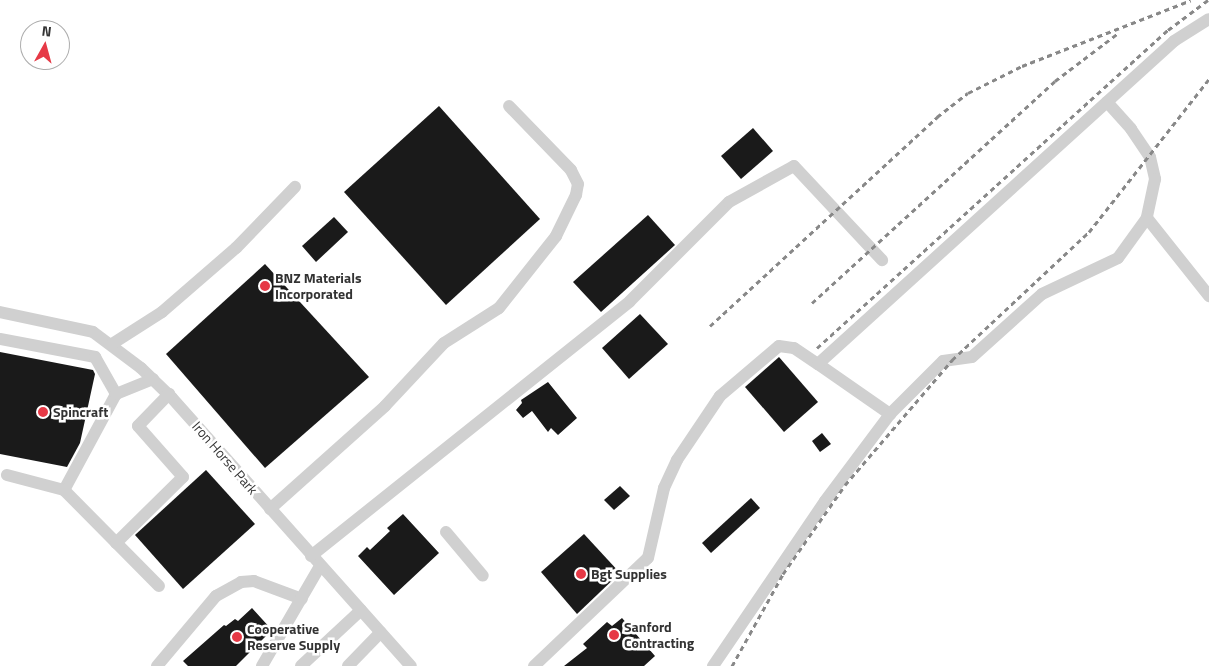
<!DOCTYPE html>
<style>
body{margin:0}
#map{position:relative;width:1209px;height:666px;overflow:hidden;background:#fff;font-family:"Titillium Web",sans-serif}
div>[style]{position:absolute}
.building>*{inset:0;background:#1a1a1a}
.minor>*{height:12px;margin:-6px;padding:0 6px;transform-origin:6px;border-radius:6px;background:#d0d0d0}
.rail>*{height:3px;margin-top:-1.5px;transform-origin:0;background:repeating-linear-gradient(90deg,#888 0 5px,transparent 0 9px)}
.dots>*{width:14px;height:14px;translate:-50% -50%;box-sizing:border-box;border:2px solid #fff;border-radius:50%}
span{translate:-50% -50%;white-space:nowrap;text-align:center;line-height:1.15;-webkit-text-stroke:5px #fff;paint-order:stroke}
.poi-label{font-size:14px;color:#333;font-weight:700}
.left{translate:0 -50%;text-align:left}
.street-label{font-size:14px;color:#333}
.north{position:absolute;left:20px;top:20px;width:50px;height:50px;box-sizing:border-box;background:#fff;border:1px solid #adadad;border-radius:50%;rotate:7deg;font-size:14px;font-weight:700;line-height:20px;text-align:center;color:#333}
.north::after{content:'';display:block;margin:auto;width:18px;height:22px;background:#e63946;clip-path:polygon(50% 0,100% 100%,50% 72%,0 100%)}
</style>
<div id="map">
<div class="building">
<i style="clip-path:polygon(439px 106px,540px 219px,446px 305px,344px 192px)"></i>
<i style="clip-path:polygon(753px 128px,773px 151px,741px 179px,721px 156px)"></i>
<i style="clip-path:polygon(648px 215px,675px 245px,601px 312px,573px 282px)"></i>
<i style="clip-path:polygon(334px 217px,348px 232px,316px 262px,302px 246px)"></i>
<i style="clip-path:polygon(265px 264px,369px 377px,265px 468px,166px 354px)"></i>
<i style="clip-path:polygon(640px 314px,668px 344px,629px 379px,602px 348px)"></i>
<i style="clip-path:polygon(0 352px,93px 370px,95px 374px,80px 443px,67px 467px,0 454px)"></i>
<i style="clip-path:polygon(779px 357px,818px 402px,784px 432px,745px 387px)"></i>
<i style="clip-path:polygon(548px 382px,577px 418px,558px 435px,551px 428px,548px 432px,532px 411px,523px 418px,516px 410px,522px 403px,521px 400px)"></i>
<i style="clip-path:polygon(822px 433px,831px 444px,820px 452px,812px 441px)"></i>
<i style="clip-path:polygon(206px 470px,255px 524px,183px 589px,135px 535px)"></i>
<i style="clip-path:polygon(620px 486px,630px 496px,614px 510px,604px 500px)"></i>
<i style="clip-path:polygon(751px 498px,760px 508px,711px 553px,702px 543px)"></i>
<i style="clip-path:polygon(403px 514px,439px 553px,394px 595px,358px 556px,367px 547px,370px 550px,390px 531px,387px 528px)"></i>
<i style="clip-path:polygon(584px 534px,620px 573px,577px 614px,541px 572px)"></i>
<i style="clip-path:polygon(252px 608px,272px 630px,236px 666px,188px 666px,183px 661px,224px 625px,226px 626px,235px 619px,238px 621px)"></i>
<i style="clip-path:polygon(622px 618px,655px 656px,644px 666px,564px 666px,587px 648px,583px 644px,607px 622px,612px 626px)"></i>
</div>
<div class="minor">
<i style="left:1107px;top:102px;width:36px;rotate:48deg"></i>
<i style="left:1131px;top:129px;width:34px;rotate:56deg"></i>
<i style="left:1150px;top:157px;width:23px;rotate:77deg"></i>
<i style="left:1155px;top:179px;width:40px;rotate:102deg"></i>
<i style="left:1147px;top:218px;width:100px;rotate:51.5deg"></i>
<i style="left:0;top:312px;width:95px;rotate:12.1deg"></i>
<i style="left:93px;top:332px;width:60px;rotate:36.9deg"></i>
<i style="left:141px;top:368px;width:43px;rotate:44.1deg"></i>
<i style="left:172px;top:398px;width:359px;rotate:48.3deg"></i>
<i style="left:0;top:339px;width:97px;rotate:10.7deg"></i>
<i style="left:95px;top:357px;width:43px;rotate:60.4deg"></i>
<i style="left:116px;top:394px;width:109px;rotate:118.4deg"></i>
<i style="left:64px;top:490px;width:59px;rotate:-165.3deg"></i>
<i style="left:112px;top:344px;width:59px;rotate:-32.6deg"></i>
<i style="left:162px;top:312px;width:98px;rotate:-40.9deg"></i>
<i style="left:236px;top:248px;width:85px;rotate:-46deg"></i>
<i style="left:818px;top:364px;width:88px;rotate:34.8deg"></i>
<i style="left:116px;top:394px;width:40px;rotate:-22deg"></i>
<i style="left:64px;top:490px;width:135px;rotate:45.3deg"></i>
<i style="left:270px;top:509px;width:154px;rotate:-41.8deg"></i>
<i style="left:385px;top:406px;width:86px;rotate:-46.9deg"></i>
<i style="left:444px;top:343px;width:65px;rotate:-32.5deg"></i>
<i style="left:499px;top:308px;width:92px;rotate:-51.6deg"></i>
<i style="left:556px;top:236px;width:46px;rotate:-64deg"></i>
<i style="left:576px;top:195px;width:11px;rotate:-80deg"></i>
<i style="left:578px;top:184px;width:16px;rotate:-117deg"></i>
<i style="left:571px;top:170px;width:89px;rotate:-134.1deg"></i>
<i style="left:446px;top:532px;width:57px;rotate:49.9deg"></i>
<i style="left:116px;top:543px;width:94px;rotate:-44.6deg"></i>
<i style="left:183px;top:477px;width:68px;rotate:-131.4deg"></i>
<i style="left:138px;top:426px;width:45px;rotate:-45.9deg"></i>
<i style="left:311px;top:556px;width:408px;rotate:-38.6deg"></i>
<i style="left:630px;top:301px;width:140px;rotate:-45deg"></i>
<i style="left:729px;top:202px;width:74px;rotate:-29deg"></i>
<i style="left:794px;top:166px;width:129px;rotate:46.9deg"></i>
<i style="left:157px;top:666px;width:92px;rotate:-49.9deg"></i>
<i style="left:216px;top:596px;width:29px;rotate:-29deg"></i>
<i style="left:241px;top:582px;width:13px;rotate:-4deg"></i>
<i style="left:254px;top:581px;width:51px;rotate:20.6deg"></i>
<i style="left:262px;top:666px;width:116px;rotate:-59.9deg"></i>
<i style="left:301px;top:666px;width:82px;rotate:-43deg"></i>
<i style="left:348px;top:666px;width:47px;rotate:-45.9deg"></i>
<i style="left:534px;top:666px;width:157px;rotate:-43.5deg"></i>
<i style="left:648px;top:558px;width:72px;rotate:-77.1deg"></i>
<i style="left:664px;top:488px;width:31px;rotate:-65deg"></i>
<i style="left:677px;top:460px;width:77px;rotate:-56.1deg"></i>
<i style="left:720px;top:396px;width:77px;rotate:-40.3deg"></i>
<i style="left:779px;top:346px;width:15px;rotate:8deg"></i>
<i style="left:794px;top:348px;width:29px;rotate:34deg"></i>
<i style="left:818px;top:364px;width:481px;rotate:-42.2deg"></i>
<i style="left:1174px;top:41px;width:41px;rotate:-32.2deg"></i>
<i style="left:713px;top:666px;width:199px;rotate:-55.8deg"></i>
<i style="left:825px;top:501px;width:109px;rotate:-53.2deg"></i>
<i style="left:890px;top:414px;width:75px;rotate:-45deg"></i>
<i style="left:943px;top:361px;width:29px;rotate:-8deg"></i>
<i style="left:972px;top:357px;width:94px;rotate:-42deg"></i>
<i style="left:1042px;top:294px;width:84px;rotate:-25.3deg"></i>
<i style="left:1118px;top:258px;width:49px;rotate:-54.1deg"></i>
</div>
<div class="rail">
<i style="left:812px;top:303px;width:329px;rotate:-42.4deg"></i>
<i style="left:1055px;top:81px;width:78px;rotate:-37.2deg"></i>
<i style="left:710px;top:326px;width:309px;rotate:-42.6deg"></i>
<i style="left:937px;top:117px;width:39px;rotate:-38deg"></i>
<i style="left:968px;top:93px;width:60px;rotate:-26.6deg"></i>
<i style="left:1022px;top:66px;width:181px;rotate:-21.3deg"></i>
<i style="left:817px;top:348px;width:474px;rotate:-42.2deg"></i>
<i style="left:1168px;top:30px;width:50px;rotate:-36.9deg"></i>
<i style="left:732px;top:666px;width:105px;rotate:-61deg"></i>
<i style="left:783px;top:574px;width:108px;rotate:-55.1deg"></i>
<i style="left:845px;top:485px;width:165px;rotate:-49.4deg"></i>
<i style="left:952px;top:360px;width:187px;rotate:-43.1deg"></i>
<i style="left:1089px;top:232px;width:194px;rotate:-51.9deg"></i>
</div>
<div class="dots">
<i style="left:265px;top:286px;background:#e63946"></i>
<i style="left:43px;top:412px;background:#e63946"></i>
<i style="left:581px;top:574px;background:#e63946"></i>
<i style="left:614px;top:635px;background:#e63946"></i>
<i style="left:237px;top:637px;background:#e63946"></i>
</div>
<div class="poi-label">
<span class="left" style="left:275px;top:286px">BNZ Materials<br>Incorporated</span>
<span class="left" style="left:53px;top:412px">Spincraft</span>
<span class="left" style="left:591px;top:574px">Bgt Supplies</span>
<span class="left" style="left:624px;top:635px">Sanford<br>Contracting</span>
<span class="left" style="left:247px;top:637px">Cooperative<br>Reserve Supply</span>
</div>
<div class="street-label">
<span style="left:225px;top:458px;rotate:49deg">Iron Horse Park</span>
</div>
<div class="north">N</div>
</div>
